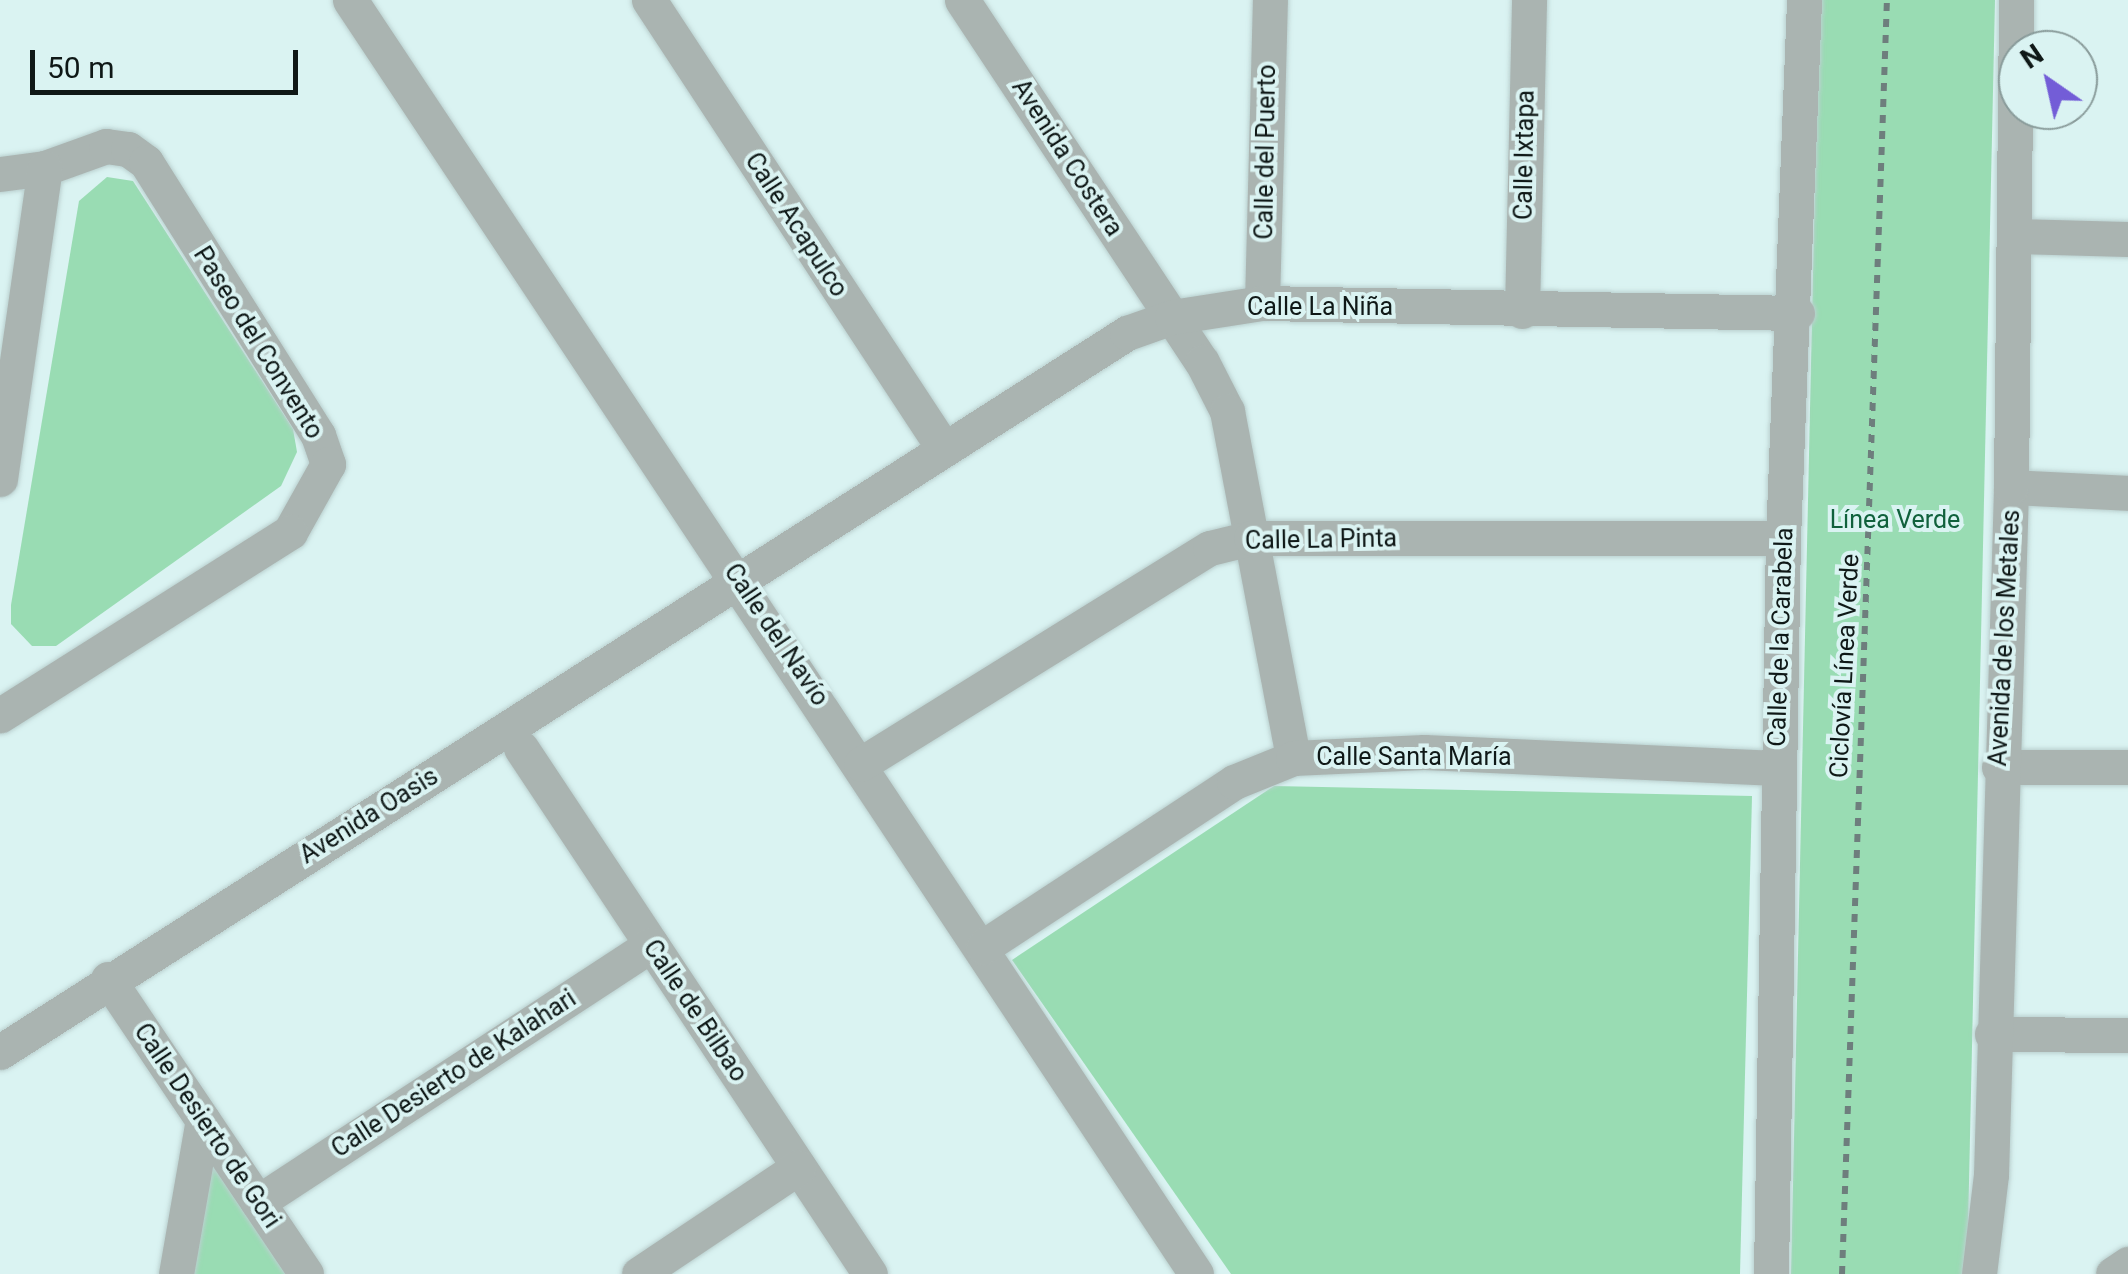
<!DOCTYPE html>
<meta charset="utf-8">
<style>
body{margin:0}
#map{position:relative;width:2128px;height:1274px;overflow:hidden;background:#daf3f2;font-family:Roboto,sans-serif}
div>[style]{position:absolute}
.green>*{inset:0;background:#99dcb3}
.path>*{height:6px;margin-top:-3px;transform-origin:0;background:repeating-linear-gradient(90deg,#6e7e7d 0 8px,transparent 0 16px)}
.roads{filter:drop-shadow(0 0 2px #bad0cf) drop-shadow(0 0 2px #bad0cf)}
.minor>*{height:35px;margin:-17.5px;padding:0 17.5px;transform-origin:17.5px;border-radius:17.5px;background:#aab4b1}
span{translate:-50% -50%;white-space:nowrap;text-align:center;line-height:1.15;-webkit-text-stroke:8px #daf3f2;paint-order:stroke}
.street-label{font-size:25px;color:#0f1817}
.park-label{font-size:25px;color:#10613c}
.north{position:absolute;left:1998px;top:30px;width:100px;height:100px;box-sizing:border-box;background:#daf3f2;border:2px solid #899b9a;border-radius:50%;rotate:326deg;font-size:28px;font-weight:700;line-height:40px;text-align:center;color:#0f1817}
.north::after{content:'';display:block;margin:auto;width:35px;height:45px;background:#735dd7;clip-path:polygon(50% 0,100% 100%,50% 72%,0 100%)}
.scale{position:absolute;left:30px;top:50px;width:268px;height:45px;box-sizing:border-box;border:5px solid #0f1817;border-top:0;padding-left:12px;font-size:30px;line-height:35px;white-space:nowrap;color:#0f1817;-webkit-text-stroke:8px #daf3f2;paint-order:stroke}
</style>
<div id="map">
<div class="green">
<i style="clip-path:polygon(1819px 0,1995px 0,1967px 1274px,1791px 1274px)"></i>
<i style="clip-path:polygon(107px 177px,133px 181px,293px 429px,297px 452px,281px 486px,56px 646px,32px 646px,11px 624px,11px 605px,79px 201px)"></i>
<i style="clip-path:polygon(1274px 786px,1752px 796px,1740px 1274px,1231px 1274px,1012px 960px)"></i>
<i style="clip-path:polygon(212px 1157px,289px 1274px,191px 1274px)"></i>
</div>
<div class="path">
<i style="left:1842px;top:1274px;width:1275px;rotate:-87.98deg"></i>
</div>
<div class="roads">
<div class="minor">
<i style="left:350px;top:0;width:1529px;rotate:56.41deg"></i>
<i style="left:649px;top:0;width:537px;rotate:56.69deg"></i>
<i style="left:962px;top:0;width:434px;rotate:56.5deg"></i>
<i style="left:1202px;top:362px;width:55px;rotate:63deg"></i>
<i style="left:1227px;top:411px;width:353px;rotate:79.2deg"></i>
<i style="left:0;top:174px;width:45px;rotate:-7.6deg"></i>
<i style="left:45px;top:168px;width:65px;rotate:-19.8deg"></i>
<i style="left:106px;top:146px;width:22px;rotate:8deg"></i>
<i style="left:128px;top:149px;width:22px;rotate:36deg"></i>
<i style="left:146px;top:162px;width:323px;rotate:57.8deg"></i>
<i style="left:318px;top:435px;width:31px;rotate:71deg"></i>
<i style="left:328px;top:464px;width:78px;rotate:119.2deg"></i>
<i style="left:290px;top:532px;width:343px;rotate:147.7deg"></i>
<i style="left:2015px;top:236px;width:113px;rotate:1.5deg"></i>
<i style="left:1262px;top:303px;width:303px;rotate:-88.5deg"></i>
<i style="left:1522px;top:311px;width:311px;rotate:-88.7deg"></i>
<i style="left:0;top:479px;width:314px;rotate:-81.8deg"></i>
<i style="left:2011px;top:487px;width:117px;rotate:2.9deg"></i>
<i style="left:521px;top:748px;width:631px;rotate:56.44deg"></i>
<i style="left:861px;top:764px;width:410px;rotate:-31.8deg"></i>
<i style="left:1210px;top:548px;width:42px;rotate:-13.7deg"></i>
<i style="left:1251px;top:538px;width:532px"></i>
<i style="left:1999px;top:767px;width:129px"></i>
<i style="left:983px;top:947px;width:300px;rotate:-33.3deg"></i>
<i style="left:1234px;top:782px;width:64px;rotate:-22.1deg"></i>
<i style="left:1293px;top:758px;width:131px;rotate:-2.6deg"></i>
<i style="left:1424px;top:752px;width:354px;rotate:2.6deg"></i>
<i style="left:108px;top:979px;width:355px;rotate:56.1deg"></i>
<i style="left:1992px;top:1034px;width:136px;rotate:0.4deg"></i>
<i style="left:0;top:1052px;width:1337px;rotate:-32.54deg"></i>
<i style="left:1127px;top:333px;width:48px;rotate:-19.6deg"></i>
<i style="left:1172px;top:317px;width:91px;rotate:-8.8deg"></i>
<i style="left:1262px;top:303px;width:535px;rotate:1.07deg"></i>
<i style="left:258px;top:1202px;width:470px;rotate:-33.2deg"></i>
<i style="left:176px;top:1274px;width:156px;rotate:-80.1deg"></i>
<i style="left:639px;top:1274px;width:192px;rotate:-33.8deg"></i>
<i style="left:1771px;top:1274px;width:736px;rotate:-89.07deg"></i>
<i style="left:1783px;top:538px;width:538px;rotate:-87.76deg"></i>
<i style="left:1979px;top:1274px;width:100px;rotate:-83.1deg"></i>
<i style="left:1991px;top:1175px;width:688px;rotate:-88.33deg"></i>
<i style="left:2011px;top:487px;width:487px;rotate:-89.4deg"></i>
<i style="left:2113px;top:1274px;width:18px;rotate:-34deg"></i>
</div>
</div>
<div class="street-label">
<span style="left:1266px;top:152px;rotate:-89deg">Calle del Puerto</span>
<span style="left:1525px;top:155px;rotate:-89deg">Calle Ixtapa</span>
<span style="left:1067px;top:158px;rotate:57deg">Avenida Costera</span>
<span style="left:796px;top:225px;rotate:57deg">Calle Acapulco</span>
<span style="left:1320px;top:307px">Calle La Niña</span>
<span style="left:258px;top:343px;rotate:58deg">Paseo del Convento</span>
<span style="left:1321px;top:540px;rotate:-1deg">Calle La Pinta</span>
<span style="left:776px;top:635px;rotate:56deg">Calle del Navío</span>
<span style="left:1781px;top:637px;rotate:-88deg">Calle de la Carabela</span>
<span style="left:2005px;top:638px;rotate:-87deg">Avenida de los Metales</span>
<span style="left:1845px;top:666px;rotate:-87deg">Ciclovía Línea Verde</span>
<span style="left:1414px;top:757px">Calle Santa María</span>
<span style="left:369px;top:816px;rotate:-32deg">Avenida Oasis</span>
<span style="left:695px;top:1011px;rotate:56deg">Calle de Bilbao</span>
<span style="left:454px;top:1074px;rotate:-33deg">Calle Desierto de Kalahari</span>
<span style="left:207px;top:1126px;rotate:56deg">Calle Desierto de Gori</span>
</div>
<div class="park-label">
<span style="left:1895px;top:520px">Línea Verde</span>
</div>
<div class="north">N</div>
<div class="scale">50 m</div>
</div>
